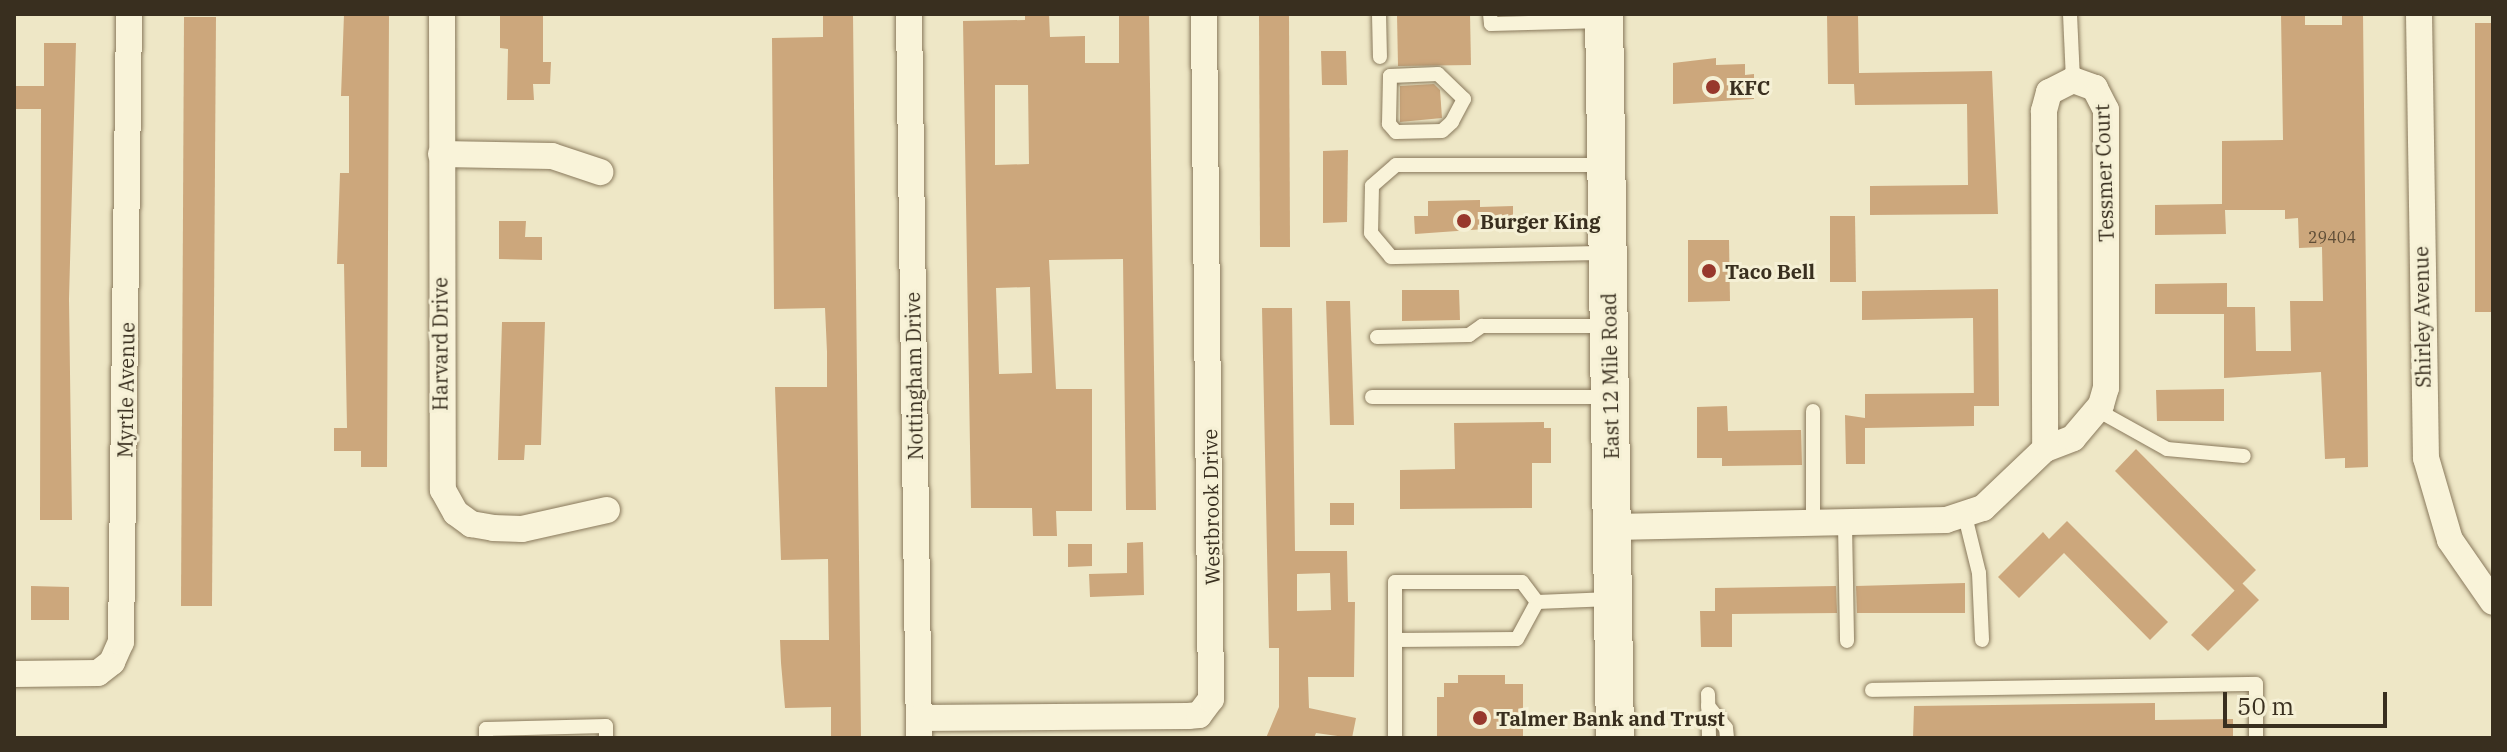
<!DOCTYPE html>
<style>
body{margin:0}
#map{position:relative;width:2507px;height:752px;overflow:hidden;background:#eee7c6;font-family:"IBM Plex Serif",serif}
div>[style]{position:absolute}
.building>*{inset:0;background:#cca77c}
.roads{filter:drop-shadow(0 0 2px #89795c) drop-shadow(0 0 2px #89795c)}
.lane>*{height:14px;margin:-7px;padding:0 7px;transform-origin:7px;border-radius:7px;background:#f9f3d9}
.street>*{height:26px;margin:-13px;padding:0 13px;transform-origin:13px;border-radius:13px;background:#f9f3d9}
.secondary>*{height:38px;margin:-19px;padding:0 19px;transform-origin:19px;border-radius:19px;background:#f9f3d9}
.dots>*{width:22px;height:22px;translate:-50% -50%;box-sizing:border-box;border:4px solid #f5f0d5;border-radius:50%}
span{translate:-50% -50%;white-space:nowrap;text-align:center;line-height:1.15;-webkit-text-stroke:6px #f5f0d5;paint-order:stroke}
.number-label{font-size:16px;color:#5e4d36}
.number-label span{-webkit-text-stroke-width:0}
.poi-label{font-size:20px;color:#392f1f;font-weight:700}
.left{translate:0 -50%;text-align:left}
.street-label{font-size:20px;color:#392f1f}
.frame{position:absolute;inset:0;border:16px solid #392f1f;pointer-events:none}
.scale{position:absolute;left:2223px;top:692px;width:164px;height:36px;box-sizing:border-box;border:4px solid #392f1f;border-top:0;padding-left:10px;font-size:24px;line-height:28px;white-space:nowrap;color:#392f1f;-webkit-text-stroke:6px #f5f0d5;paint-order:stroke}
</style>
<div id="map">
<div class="building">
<i style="clip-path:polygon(344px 14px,389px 14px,387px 467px,361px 467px,361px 451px,334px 451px,334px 428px,347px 428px,344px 264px,337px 264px,340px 173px,349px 173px,349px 96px,341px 96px)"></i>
<i style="clip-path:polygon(500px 14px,543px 14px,543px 62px,551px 62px,550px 84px,533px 84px,534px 100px,507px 100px,508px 49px,500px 48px)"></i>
<i style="clip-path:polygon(evenodd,1025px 14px,1049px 14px,1050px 37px,1085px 36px,1085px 63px,1119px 63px,1119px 14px,1149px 14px,1156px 510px,1126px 510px,1123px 259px,1049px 260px,1056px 389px,1092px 389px,1092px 511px,1056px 511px,1057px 536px,1033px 536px,1032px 508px,971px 508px,963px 21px,1025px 20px,1025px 14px,995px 85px,1028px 85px,1029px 164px,995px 165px,995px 85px,1025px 14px,1030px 287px,1032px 373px,999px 374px,996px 288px,1030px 287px)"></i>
<i style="clip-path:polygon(1259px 14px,1289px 14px,1290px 247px,1260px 247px)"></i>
<i style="clip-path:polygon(1397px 14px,1470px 14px,1471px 65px,1398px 66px)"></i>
<i style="clip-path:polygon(1827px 14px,1858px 14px,1859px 73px,1992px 71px,1998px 214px,1870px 215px,1870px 186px,1968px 185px,1967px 104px,1855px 105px,1854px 84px,1828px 84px)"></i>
<i style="clip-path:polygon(2281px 14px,2305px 14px,2305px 25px,2342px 25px,2342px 14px,2363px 14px,2368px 467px,2345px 468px,2345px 458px,2325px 459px,2321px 372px,2224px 378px,2224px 314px,2155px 314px,2155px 284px,2227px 283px,2227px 307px,2255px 307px,2256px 351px,2291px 351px,2290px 301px,2323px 301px,2322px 247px,2299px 248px,2298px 218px,2285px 219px,2285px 210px,2225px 210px,2226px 234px,2155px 235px,2155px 205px,2222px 204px,2222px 141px,2283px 140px)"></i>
<i style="clip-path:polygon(823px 15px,853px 15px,861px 738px,831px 738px,831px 707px,785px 708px,781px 663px,780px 640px,829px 640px,828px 559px,781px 560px,775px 387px,827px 387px,827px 352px,825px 308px,774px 309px,772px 38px,823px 37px)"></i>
<i style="clip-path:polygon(184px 17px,216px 17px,212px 606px,181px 606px)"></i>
<i style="clip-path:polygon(2475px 23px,2493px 23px,2493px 312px,2475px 312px)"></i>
<i style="clip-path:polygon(44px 43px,76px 43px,69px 299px,72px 520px,40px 520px,41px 109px,14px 109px,14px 86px,44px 86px)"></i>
<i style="clip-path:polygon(1321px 51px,1346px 51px,1347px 85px,1322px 85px)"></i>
<i style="clip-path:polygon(1716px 58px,1716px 65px,1745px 64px,1745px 75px,1754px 74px,1754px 99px,1673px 104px,1673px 63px)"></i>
<i style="clip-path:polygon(1434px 84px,1440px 90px,1442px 118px,1400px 122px,1400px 86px)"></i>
<i style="clip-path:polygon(1348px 150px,1347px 222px,1323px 223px,1323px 151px)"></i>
<i style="clip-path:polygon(1480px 200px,1480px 207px,1513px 206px,1513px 227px,1415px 234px,1414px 216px,1428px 216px,1428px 201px)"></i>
<i style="clip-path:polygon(1830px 216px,1855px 216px,1856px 282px,1830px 282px)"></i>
<i style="clip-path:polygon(499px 221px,526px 221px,525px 237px,542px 237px,542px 260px,499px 259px)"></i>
<i style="clip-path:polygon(1688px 240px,1729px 240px,1730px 301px,1688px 302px)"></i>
<i style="clip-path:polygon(1998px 289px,1999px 406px,1974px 406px,1973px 318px,1862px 320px,1862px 291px)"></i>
<i style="clip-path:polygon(1402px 290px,1459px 290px,1460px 320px,1402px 321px)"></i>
<i style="clip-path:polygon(1326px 301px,1350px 301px,1354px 425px,1330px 425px)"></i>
<i style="clip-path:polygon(evenodd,1262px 308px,1292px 308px,1295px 551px,1347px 551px,1348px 602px,1355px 602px,1354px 677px,1308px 677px,1309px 708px,1356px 718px,1352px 738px,1316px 733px,1314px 738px,1266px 738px,1279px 707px,1279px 648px,1269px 648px,1262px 308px,1330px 573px,1331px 610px,1297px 611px,1297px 574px,1330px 573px)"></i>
<i style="clip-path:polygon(502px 322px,545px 322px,541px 445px,525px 445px,524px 460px,498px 460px)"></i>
<i style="clip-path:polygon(2224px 389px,2224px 421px,2157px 421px,2156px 390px)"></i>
<i style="clip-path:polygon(1974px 393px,1974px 426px,1865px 428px,1865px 464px,1846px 464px,1845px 415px,1865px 418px,1865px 394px)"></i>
<i style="clip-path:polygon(1727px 406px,1728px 431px,1801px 430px,1802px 465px,1722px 466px,1722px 458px,1697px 458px,1697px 407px)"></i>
<i style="clip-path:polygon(1544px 422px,1544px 428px,1551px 428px,1551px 463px,1532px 463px,1532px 508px,1400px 509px,1400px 470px,1455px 469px,1454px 423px)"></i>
<i style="clip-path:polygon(2136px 449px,2256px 570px,2235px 591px,2115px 471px)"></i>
<i style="clip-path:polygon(1330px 503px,1354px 503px,1354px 525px,1330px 525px)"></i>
<i style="clip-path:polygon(2067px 521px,2168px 622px,2150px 640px,2064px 553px,2019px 598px,1998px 577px,2043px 532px,2049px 539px)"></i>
<i style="clip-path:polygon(1143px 542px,1144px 595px,1090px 597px,1089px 574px,1127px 573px,1127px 543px)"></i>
<i style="clip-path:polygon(1068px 544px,1092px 544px,1092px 566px,1068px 567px)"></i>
<i style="clip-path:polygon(1965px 583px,1965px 613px,1857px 613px,1856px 586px)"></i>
<i style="clip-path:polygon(2242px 583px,2259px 600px,2208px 651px,2191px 635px)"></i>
<i style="clip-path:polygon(31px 586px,69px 587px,69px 620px,31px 620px)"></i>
<i style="clip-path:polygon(1836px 586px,1837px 613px,1732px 614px,1732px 647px,1701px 647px,1700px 611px,1715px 611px,1715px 588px)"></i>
<i style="clip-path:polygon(1458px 675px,1505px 675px,1505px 684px,1523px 684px,1523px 738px,1437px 738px,1437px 697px,1444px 697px,1444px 683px,1458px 683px)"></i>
<i style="clip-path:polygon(2155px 703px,2155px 720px,2233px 719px,2233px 738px,1913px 738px,1914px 706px)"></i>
</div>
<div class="roads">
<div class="lane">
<i style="left:1379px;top:14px;width:43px;rotate:88.7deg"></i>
<i style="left:1490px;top:14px;width:10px;rotate:84deg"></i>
<i style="left:1491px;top:24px;width:112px;rotate:-1.5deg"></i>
<i style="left:2070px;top:14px;width:66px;rotate:87.4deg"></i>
<i style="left:1438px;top:74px;width:36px;rotate:44deg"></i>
<i style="left:1464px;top:99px;width:26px;rotate:118deg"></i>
<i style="left:1452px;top:122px;width:13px;rotate:138deg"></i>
<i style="left:1442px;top:131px;width:46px;rotate:178.8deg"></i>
<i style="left:1396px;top:132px;width:11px;rotate:-131deg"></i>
<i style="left:1389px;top:124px;width:48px;rotate:-88.8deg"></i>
<i style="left:1390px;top:76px;width:48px;rotate:-2.4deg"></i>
<i style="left:1606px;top:165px;width:210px;rotate:180deg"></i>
<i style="left:1396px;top:165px;width:32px;rotate:139deg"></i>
<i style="left:1372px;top:186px;width:47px;rotate:91.2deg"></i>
<i style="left:1371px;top:233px;width:31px;rotate:50deg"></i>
<i style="left:1391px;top:257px;width:215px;rotate:-1.1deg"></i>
<i style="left:1377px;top:337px;width:92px;rotate:-1.2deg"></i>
<i style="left:1469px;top:335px;width:16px;rotate:-35deg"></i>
<i style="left:1482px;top:326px;width:126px"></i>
<i style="left:1372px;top:397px;width:238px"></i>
<i style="left:2097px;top:410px;width:80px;rotate:29.1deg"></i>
<i style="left:2167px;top:449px;width:77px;rotate:5.2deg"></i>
<i style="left:1813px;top:411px;width:114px;rotate:90deg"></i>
<i style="left:1965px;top:516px;width:59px;rotate:76.2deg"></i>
<i style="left:1979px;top:573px;width:67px;rotate:87.4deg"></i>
<i style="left:1845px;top:524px;width:117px;rotate:89deg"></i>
<i style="left:1395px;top:640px;width:58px;rotate:-90deg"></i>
<i style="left:1395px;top:582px;width:127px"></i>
<i style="left:1522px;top:582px;width:25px;rotate:53deg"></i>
<i style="left:1872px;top:690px;width:384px;rotate:-0.9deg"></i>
<i style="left:2256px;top:684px;width:54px;rotate:90deg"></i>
<i style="left:1708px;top:694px;width:44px;rotate:88.7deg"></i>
<i style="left:1708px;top:706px;width:28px;rotate:51deg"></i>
<i style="left:1726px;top:728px;width:10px;rotate:84deg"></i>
<i style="left:486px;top:738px;width:9px;rotate:-90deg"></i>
<i style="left:486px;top:729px;width:120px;rotate:-1.4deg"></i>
<i style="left:606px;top:726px;width:12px;rotate:90deg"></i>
<i style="left:1395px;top:738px;width:98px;rotate:-90deg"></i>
<i style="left:1395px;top:640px;width:122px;rotate:-0.5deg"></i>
<i style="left:1517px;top:639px;width:42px;rotate:-61.6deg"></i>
<i style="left:1537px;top:602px;width:74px;rotate:-2.3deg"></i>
</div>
<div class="street">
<i style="left:442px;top:14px;width:476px;rotate:89.9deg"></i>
<i style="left:443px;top:490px;width:26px;rotate:61deg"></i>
<i style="left:456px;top:513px;width:19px;rotate:36deg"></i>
<i style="left:471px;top:524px;width:22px;rotate:10deg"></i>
<i style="left:493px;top:528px;width:29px;rotate:2deg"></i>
<i style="left:522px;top:529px;width:87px;rotate:-12.6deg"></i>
<i style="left:909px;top:14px;width:724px;rotate:89.21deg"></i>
<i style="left:2419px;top:14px;width:444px;rotate:89.1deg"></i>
<i style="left:2426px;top:458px;width:85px;rotate:73.7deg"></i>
<i style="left:2450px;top:540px;width:75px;rotate:55.3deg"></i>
<i style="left:441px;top:154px;width:111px;rotate:1deg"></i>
<i style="left:552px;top:156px;width:51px;rotate:18.4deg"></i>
<i style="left:1614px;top:527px;width:332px;rotate:-1.2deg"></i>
<i style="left:1946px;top:520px;width:39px;rotate:-18deg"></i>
<i style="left:1983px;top:508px;width:86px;rotate:-43.6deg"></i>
<i style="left:2045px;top:449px;width:30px;rotate:-21deg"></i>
<i style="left:2073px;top:438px;width:43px;rotate:-49.7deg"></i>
<i style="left:2101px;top:405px;width:18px;rotate:-74deg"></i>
<i style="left:2106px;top:388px;width:278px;rotate:-90deg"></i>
<i style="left:2106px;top:110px;width:25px;rotate:-117deg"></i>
<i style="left:2095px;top:88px;width:23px;rotate:-160deg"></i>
<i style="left:2073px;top:80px;width:27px;rotate:153deg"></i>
<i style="left:2049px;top:92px;width:20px;rotate:105deg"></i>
<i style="left:2044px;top:111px;width:338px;rotate:89.8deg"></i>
<i style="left:14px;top:674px;width:84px;rotate:-0.7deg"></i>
<i style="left:98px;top:673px;width:18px;rotate:-38deg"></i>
<i style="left:112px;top:662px;width:22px;rotate:-66deg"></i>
<i style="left:121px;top:642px;width:628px;rotate:-89.27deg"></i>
<i style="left:919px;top:718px;width:269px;rotate:-0.4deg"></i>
<i style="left:1188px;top:716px;width:11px;rotate:-5deg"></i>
<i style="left:1199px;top:715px;width:20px;rotate:-53deg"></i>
<i style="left:1211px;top:699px;width:685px;rotate:-90.59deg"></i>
</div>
<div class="secondary">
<i style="left:1604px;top:14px;width:724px;rotate:89.13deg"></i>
</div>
</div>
<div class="dots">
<i style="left:1713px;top:87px;background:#97382c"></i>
<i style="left:1464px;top:221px;background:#97382c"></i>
<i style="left:1709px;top:271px;background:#97382c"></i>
<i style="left:1480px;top:718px;background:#97382c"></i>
</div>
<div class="number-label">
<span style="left:2332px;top:237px">29404</span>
</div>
<div class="poi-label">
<span class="left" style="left:1729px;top:87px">KFC</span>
<span class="left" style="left:1480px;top:221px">Burger King</span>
<span class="left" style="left:1725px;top:271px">Taco Bell</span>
<span class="left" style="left:1496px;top:718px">Talmer Bank and Trust</span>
</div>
<div class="street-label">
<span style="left:2104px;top:173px;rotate:-92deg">Tessmer Court</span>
<span style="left:2422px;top:317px;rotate:-91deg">Shirley Avenue</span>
<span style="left:440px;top:344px;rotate:-90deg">Harvard Drive</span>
<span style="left:914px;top:376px;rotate:-91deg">Nottingham Drive</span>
<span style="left:1610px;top:376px;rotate:-91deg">East 12 Mile Road</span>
<span style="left:126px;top:390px;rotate:-89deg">Myrtle Avenue</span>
<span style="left:1211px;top:507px;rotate:-91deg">Westbrook Drive</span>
</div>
<div class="frame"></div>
<div class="scale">50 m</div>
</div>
